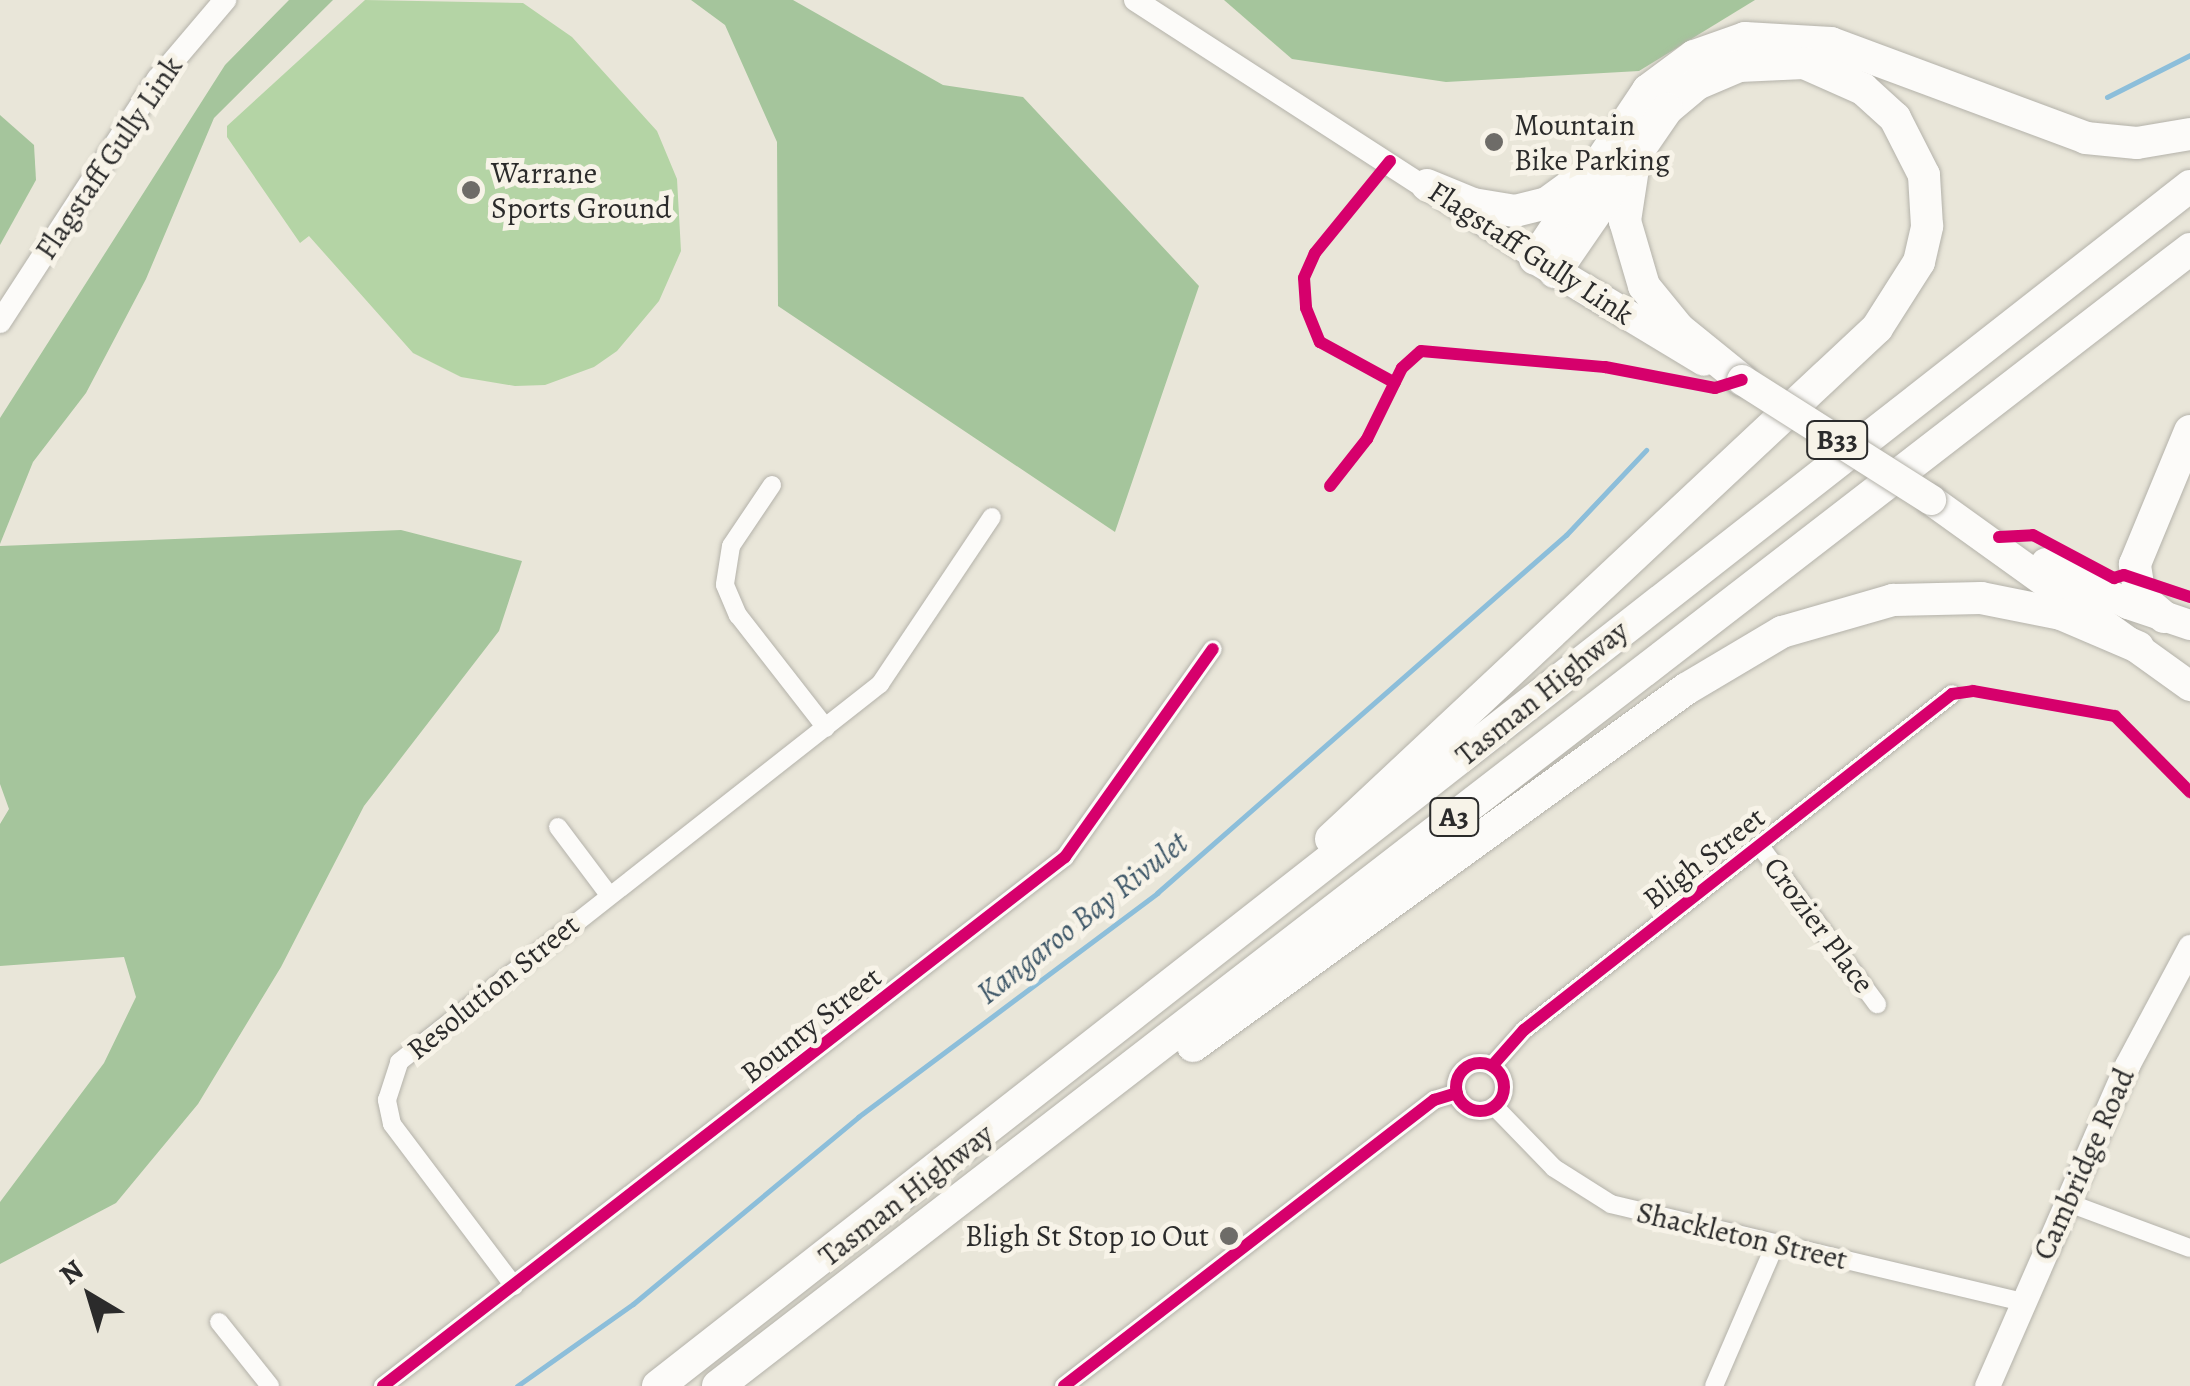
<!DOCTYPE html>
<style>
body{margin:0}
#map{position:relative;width:2190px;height:1386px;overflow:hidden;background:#e9e6d9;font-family:Alegreya,serif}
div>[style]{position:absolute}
.green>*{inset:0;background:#b4d4a5}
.forest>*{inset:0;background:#a5c59c}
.stream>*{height:5px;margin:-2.5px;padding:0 2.5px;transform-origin:2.5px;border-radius:2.5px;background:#8cbeda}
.roads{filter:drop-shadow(0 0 2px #b4b2aa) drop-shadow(0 0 2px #b4b2aa)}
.minor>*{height:18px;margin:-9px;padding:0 9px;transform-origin:9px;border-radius:9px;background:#fcfbf9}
.minor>.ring{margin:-9px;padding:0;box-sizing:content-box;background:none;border:18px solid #fcfbf9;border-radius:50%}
.tertiary>*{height:22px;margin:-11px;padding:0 11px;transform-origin:11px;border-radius:11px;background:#fcfbf9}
.secondary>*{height:25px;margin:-12.5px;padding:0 12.5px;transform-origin:12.5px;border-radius:12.5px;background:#fcfbf9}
.primary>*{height:30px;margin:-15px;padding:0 15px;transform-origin:15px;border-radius:15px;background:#fcfbf9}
.motorway>*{height:32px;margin:-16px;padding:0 16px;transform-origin:16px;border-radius:16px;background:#fcfbf9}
.bridges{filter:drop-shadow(0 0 2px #b4b2aa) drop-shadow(0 0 2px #b4b2aa)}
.primary-bridge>*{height:30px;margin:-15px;padding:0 15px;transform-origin:15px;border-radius:15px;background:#fcfbf9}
.cycleway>*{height:12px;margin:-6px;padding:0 6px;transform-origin:6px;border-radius:6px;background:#d6006c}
.cycleway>.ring{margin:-6px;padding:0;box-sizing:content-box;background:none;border:12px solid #d6006c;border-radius:50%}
.dots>*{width:28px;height:28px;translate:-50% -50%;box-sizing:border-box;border:5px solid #f7f3e8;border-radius:50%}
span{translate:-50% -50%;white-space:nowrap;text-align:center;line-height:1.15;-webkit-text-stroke:10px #f7f3e8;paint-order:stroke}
.shield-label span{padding:2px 8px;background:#f7f3e8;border:2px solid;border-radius:8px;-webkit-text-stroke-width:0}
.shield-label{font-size:28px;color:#2b2b2b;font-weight:700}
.poi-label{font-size:30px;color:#2b2b2b}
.left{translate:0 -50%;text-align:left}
.right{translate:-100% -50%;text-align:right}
.street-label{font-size:30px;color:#2b2b2b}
.water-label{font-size:32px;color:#3f5869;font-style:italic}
.north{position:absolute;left:40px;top:1246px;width:100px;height:100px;-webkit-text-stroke:8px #f7f3e8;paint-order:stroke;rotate:322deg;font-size:28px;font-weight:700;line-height:40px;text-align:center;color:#2b2b2b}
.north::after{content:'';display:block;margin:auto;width:35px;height:45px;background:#2b2b2b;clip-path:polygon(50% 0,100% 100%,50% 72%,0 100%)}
</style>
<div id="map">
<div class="green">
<i style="clip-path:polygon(365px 0,523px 3px,572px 37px,657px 131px,677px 179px,681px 251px,659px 301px,617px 351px,594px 367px,545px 385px,515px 386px,461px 377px,413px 353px,309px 236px,300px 243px,227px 137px,227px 126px)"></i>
</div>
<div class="forest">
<i style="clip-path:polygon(289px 0,333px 0,214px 118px,146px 279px,86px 393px,33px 462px,0 544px,0 418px,225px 65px)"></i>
<i style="clip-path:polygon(691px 0,793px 0,943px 85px,1023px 97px,1199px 286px,1115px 532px,778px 306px,777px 142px,725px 25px)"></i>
<i style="clip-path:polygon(1224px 0,1755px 0,1639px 71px,1446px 82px,1292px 59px)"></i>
<i style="clip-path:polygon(0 115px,34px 145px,36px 180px,0 245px)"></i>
<i style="clip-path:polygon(401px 530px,522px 561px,499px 631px,364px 806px,281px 967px,198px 1104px,116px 1203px,0 1264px,0 1202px,104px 1063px,136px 997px,124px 957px,0 966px,0 824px,9px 809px,0 784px,0 546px)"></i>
</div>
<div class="stream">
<i style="left:2107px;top:97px;width:93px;rotate:-26.8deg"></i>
<i style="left:517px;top:1386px;width:142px;rotate:-35.3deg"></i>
<i style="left:633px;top:1304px;width:293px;rotate:-39.7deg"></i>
<i style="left:858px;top:1117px;width:374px;rotate:-36.8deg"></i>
<i style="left:1157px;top:893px;width:544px;rotate:-41.2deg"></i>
<i style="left:1566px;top:535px;width:117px;rotate:-46.7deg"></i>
</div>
<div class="roads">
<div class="minor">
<i style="left:772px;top:485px;width:73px;rotate:123.9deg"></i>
<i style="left:731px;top:546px;width:39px;rotate:99deg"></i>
<i style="left:725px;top:585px;width:33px;rotate:67deg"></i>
<i style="left:738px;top:615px;width:143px;rotate:52.1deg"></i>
<i style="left:558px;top:827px;width:85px;rotate:53.1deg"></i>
<i style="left:1760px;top:846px;width:197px;rotate:53.5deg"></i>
<i class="ring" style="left:1456px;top:1063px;width:30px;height:30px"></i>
<i style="left:1492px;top:1066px;width:48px;rotate:-48.4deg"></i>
<i style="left:1524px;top:1030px;width:544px;rotate:-38.13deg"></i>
<i style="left:1494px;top:1106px;width:86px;rotate:45.9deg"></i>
<i style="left:1554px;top:1168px;width:67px;rotate:32.3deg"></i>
<i style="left:1611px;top:1204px;width:423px;rotate:13.4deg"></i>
<i style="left:2066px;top:1202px;width:132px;rotate:20.4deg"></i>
<i style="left:514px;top:1286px;width:203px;rotate:-127deg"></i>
<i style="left:392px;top:1124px;width:25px;rotate:-102deg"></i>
<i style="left:387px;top:1100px;width:40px;rotate:-72deg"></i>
<i style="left:399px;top:1062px;width:612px;rotate:-38.16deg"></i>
<i style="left:880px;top:684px;width:201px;rotate:-56.2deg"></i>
<i style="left:219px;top:1322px;width:82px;rotate:51.4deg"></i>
<i style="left:383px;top:1386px;width:863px;rotate:-37.8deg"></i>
<i style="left:1065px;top:857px;width:255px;rotate:-54.6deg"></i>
<i style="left:1064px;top:1386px;width:468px;rotate:-37.7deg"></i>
<i style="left:1434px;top:1100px;width:24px;rotate:-17deg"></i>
<i style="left:1714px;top:1386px;width:154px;rotate:-66.6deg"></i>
</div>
<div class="tertiary">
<i style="left:1135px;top:0;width:477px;rotate:32.9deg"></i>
<i style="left:0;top:322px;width:290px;rotate:-57deg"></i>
<i style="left:158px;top:79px;width:104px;rotate:-49.7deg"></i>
</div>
<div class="secondary">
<i style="left:1987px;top:1386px;width:350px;rotate:-66.4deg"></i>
<i style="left:2127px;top:1065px;width:134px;rotate:-61.9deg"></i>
</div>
<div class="primary">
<i style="left:1535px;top:259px;width:197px;rotate:31.1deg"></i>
<i style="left:1931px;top:500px;width:319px;rotate:35.7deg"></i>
<i style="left:2046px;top:563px;width:92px;rotate:26.6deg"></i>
<i style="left:2128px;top:604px;width:65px;rotate:18.7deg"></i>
</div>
<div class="motorway">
<i style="left:1634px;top:162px;width:60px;rotate:98.7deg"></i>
<i style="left:1625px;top:221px;width:68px;rotate:73.7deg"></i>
<i style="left:1644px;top:286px;width:55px;rotate:50.9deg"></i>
<i style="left:1679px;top:329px;width:81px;rotate:39deg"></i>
<i style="left:1427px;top:185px;width:50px;rotate:22.4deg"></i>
<i style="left:1473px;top:204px;width:43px;rotate:9.5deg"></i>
<i style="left:1515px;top:211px;width:33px;rotate:-14deg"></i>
<i style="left:1547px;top:203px;width:31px;rotate:-36deg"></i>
<i style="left:1535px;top:259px;width:203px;rotate:-56.2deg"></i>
<i style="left:1648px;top:90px;width:57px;rotate:-36.5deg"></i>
<i style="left:1694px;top:56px;width:54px;rotate:-19.4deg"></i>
<i style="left:1745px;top:38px;width:86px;rotate:3.3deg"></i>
<i style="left:1831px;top:43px;width:272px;rotate:20.4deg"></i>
<i style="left:2086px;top:138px;width:51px;rotate:5.6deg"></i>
<i style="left:2137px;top:143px;width:54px;rotate:-9.6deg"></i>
<i style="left:2164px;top:617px;width:31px;rotate:-140deg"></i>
<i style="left:2140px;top:597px;width:33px;rotate:-99deg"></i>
<i style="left:2135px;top:564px;width:144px;rotate:-67.5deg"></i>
<i style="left:1331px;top:839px;width:748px;rotate:-43.1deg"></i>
<i style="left:1877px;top:328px;width:78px;rotate:-57.5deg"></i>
<i style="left:1919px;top:262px;width:37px;rotate:-77deg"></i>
<i style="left:1927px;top:226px;width:51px;rotate:-93.4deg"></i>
<i style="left:1924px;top:175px;width:64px;rotate:-117deg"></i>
<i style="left:1895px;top:118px;width:43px;rotate:-137.8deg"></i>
<i style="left:1863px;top:89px;width:64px;rotate:-156.2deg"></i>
<i style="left:1804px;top:63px;width:65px;rotate:177.4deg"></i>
<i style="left:1739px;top:66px;width:46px;rotate:156.8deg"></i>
<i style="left:1697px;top:84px;width:39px;rotate:140deg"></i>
<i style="left:1667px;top:109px;width:198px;rotate:124.5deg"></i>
<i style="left:1193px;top:1046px;width:609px;rotate:-35.91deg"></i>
<i style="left:1686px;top:689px;width:112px;rotate:-30.7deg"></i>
<i style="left:1782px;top:632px;width:116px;rotate:-16.1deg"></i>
<i style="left:1893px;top:600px;width:88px;rotate:-1.3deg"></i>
<i style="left:1981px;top:598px;width:82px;rotate:11.3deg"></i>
<i style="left:2061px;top:614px;width:84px;rotate:23.2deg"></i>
<i style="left:658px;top:1386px;width:1946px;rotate:-38.07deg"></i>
<i style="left:718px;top:1386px;width:1860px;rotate:-37.68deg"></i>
</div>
</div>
<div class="bridges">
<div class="primary-bridge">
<i style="left:1742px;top:380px;width:224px;rotate:32.4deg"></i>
</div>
</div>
<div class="cycleway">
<i style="left:1390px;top:161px;width:119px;rotate:129.2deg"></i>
<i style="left:1315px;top:253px;width:27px;rotate:114deg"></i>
<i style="left:1304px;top:278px;width:30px;rotate:86deg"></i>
<i style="left:1306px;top:308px;width:37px;rotate:68deg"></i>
<i style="left:1320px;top:342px;width:85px;rotate:28.7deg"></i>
<i style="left:1330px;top:486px;width:60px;rotate:-51.8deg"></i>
<i style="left:1367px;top:439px;width:79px;rotate:-63.8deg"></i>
<i style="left:1402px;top:368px;width:25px;rotate:-42deg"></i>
<i style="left:1421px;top:351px;width:185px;rotate:5deg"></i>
<i style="left:1605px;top:367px;width:112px;rotate:10.8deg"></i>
<i style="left:1715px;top:388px;width:28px;rotate:-17deg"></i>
<i style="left:1999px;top:537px;width:34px;rotate:-3deg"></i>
<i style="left:2033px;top:535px;width:92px;rotate:28deg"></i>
<i style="left:2114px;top:578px;width:10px;rotate:-17deg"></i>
<i style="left:2124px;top:575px;width:70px;rotate:18.4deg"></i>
<i class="ring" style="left:1456px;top:1063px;width:36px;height:36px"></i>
<i style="left:1492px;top:1066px;width:48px;rotate:-48.4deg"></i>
<i style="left:1524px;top:1030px;width:544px;rotate:-38.13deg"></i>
<i style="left:1952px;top:694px;width:21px;rotate:-8deg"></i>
<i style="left:1973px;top:691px;width:144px;rotate:10deg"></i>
<i style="left:2115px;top:716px;width:107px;rotate:45.4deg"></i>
<i style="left:383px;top:1386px;width:863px;rotate:-37.8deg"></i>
<i style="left:1065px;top:857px;width:255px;rotate:-54.6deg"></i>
<i style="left:1064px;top:1386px;width:468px;rotate:-37.7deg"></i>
<i style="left:1434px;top:1100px;width:24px;rotate:-17deg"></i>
</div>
<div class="dots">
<i style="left:1494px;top:142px;background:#6e6c68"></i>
<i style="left:471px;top:190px;background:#6e6c68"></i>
<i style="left:1229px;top:1236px;background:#6e6c68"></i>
</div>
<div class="shield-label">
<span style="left:1837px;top:440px">B33</span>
<span style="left:1454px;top:817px">A3</span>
</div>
<div class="poi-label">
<span class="left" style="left:1514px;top:142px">Mountain<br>Bike Parking</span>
<span class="left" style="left:491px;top:190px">Warrane<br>Sports Ground</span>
<span class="right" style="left:1209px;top:1236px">Bligh St Stop 10 Out</span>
</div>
<div class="street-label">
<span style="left:109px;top:158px;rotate:-56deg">Flagstaff Gully Link</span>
<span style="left:1531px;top:253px;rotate:33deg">Flagstaff Gully Link</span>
<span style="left:1542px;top:693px;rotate:-39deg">Tasman Highway</span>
<span style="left:1704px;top:858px;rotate:-38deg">Bligh Street</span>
<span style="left:1819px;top:925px;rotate:53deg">Crozier Place</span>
<span style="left:493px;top:987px;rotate:-39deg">Resolution Street</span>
<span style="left:811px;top:1025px;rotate:-38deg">Bounty Street</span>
<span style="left:2084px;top:1164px;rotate:-66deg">Cambridge Road</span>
<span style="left:906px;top:1195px;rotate:-38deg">Tasman Highway</span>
<span style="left:1742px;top:1236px;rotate:13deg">Shackleton Street</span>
</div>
<div class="water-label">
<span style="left:1082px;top:918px;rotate:-38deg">Kangaroo Bay Rivulet</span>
</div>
<div class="north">N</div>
</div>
